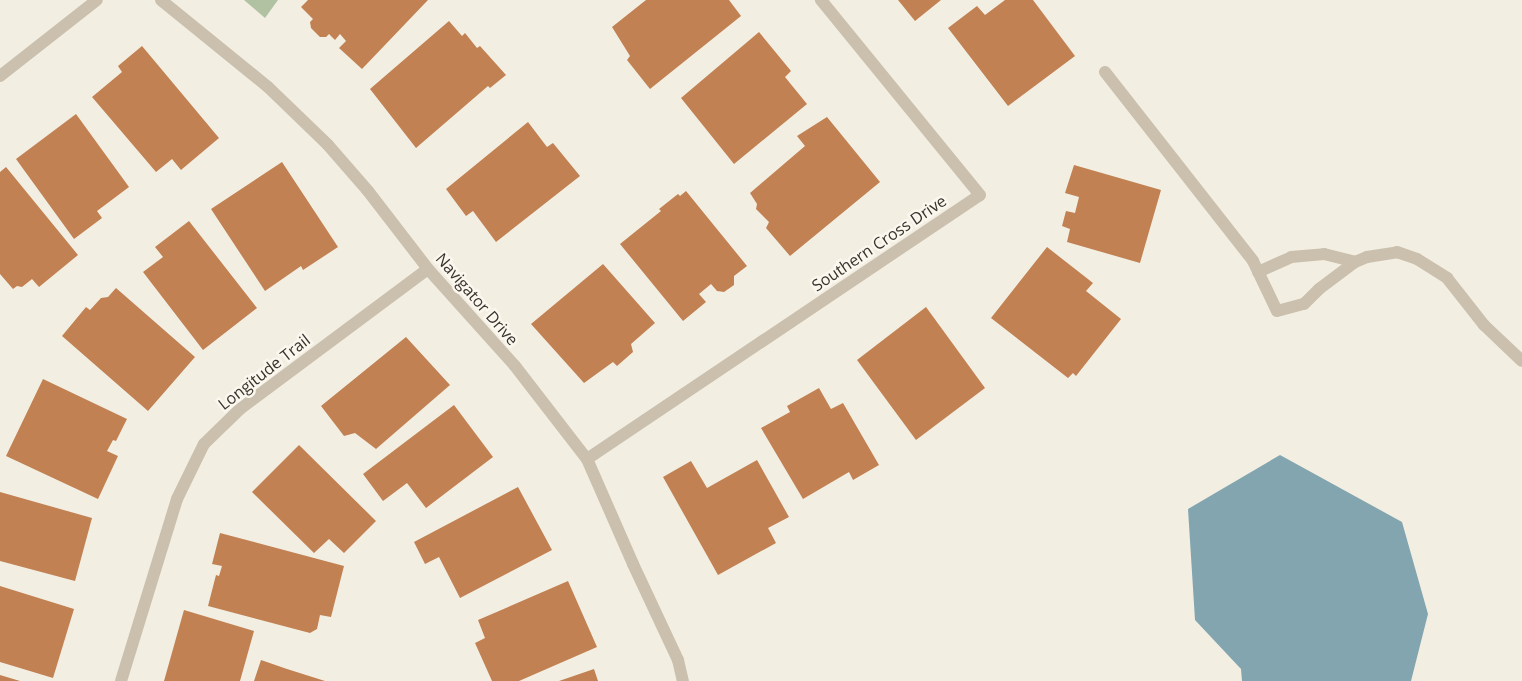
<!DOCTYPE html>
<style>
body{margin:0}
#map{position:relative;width:1522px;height:681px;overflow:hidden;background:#f3eee2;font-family:"Open Sans",sans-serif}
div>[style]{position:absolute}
.green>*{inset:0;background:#b1c2a2}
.water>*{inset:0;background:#82a5af}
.building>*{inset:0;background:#c18152}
.service>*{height:12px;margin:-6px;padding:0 6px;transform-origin:6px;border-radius:6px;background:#cbc0ae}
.minor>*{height:12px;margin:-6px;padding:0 6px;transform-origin:6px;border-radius:6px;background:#cbc0ae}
span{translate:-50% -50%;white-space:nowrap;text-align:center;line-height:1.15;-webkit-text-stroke:5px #faf7ef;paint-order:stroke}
.street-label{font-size:16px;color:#3a332c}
</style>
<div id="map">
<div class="green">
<i style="clip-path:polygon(244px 0,278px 0,265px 18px)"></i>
</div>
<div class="water">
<i style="clip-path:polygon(1280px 455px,1402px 522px,1428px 614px,1411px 681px,1242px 681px,1241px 669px,1195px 620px,1188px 509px)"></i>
</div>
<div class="building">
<i style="clip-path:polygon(308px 0,428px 0,362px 69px,339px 48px,346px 41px,340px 34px,335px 40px,329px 34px,326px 37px,320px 37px,311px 28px,310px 22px,313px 19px,301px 7px)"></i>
<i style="clip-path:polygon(646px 0,729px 0,741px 16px,650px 89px,627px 60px,630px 56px,612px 27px)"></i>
<i style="clip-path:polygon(898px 0,941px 0,915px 21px)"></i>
<i style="clip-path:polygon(1005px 0,1033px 0,1075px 56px,1008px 106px,948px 28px,977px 6px,985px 15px)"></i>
<i style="clip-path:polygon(449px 21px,462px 36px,465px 33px,477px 48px,480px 46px,506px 75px,490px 88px,488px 86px,416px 148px,370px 89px)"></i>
<i style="clip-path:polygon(759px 32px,791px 71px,785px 77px,807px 104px,734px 164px,681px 98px)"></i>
<i style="clip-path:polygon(142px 46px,219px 138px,181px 170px,172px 159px,156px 172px,92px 97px,122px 72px,118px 66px)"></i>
<i style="clip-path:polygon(76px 114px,129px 187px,97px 211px,102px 218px,74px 239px,16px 159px)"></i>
<i style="clip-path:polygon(827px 117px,880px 182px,790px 256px,766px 228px,769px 222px,756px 209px,757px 204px,750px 193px,805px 146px,797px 136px)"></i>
<i style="clip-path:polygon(528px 122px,547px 147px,553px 143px,580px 176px,496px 242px,473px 211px,466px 216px,446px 189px)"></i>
<i style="clip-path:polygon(282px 162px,338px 247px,303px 270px,301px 266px,265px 291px,211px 209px)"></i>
<i style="clip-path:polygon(1074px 165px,1161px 190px,1140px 263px,1067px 242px,1070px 229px,1062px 226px,1066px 211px,1075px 213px,1079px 197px,1065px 193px)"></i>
<i style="clip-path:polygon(6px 167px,78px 255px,39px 287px,32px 279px,22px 287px,17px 286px,13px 289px,0 274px,0 172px)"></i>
<i style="clip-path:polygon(686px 191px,747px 266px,734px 276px,734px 285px,724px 292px,717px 291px,711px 284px,699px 294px,706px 302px,683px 321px,620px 244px,661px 211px,659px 209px,678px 194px,680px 196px)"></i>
<i style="clip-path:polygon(189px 221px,257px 308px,203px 350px,143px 272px,163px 257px,155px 247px)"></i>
<i style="clip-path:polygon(1047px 247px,1093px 283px,1086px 291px,1121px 319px,1076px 376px,1073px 373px,1068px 378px,991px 318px)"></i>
<i style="clip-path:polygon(603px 264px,655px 323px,631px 344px,633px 352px,617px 366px,613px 362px,584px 383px,531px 324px)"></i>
<i style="clip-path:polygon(116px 288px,195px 357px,148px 411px,62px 336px,86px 307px,90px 310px,101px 298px,108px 297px)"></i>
<i style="clip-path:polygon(926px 307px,985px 388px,916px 440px,857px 360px)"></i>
<i style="clip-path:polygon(406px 337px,450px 385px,376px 449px,355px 433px,344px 436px,321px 406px)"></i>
<i style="clip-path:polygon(43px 379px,127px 419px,116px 441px,113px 440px,107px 451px,118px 456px,98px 499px,6px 456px)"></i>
<i style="clip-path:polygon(819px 388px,831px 409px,843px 403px,879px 465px,853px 480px,849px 472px,803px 499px,761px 428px,790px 412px,787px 406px)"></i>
<i style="clip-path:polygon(454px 405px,493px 457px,426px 508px,407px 483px,383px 501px,363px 474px)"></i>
<i style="clip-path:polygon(299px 445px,376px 521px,344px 553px,329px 539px,314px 553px,252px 492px)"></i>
<i style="clip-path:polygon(757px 460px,789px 517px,768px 528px,776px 543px,718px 575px,663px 477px,691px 461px,707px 488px)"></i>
<i style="clip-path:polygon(518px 487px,552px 550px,460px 598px,439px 557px,425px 564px,414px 542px)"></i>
<i style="clip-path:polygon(0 492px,92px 518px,75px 581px,0 561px)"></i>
<i style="clip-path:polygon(220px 533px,344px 566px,331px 617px,320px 615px,317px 629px,310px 633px,208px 606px,216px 575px,219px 576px,222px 566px,212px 564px)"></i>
<i style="clip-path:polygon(568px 581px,597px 647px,519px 681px,492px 681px,475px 643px,485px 638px,478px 620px)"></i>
<i style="clip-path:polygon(0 586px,74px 609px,53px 678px,0 662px)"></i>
<i style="clip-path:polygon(184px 610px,254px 631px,240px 681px,164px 681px)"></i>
<i style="clip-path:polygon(261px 660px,287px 669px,325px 681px,254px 681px)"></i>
<i style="clip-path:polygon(594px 669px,598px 681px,559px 681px)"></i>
<i style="clip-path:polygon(0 675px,20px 681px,0 681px)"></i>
</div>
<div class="service">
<i style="left:1105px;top:72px;width:240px;rotate:51.9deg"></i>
<i style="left:1253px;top:261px;width:55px;rotate:64.4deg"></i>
<i style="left:1277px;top:311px;width:28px;rotate:-15deg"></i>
<i style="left:1304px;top:304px;width:21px;rotate:-45deg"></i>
<i style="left:1319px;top:289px;width:45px;rotate:-36.9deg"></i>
<i style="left:1355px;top:262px;width:13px;rotate:-23deg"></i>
<i style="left:1367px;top:257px;width:30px;rotate:-9deg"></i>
<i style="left:1397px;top:252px;width:21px;rotate:19deg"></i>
<i style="left:1417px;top:259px;width:36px;rotate:32deg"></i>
<i style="left:1447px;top:278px;width:60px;rotate:51.8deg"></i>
<i style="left:1484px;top:325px;width:52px;rotate:43.5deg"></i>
<i style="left:1258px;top:272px;width:36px;rotate:-24deg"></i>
<i style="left:1291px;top:257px;width:33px;rotate:-5deg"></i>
<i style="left:1324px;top:254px;width:32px;rotate:14deg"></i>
</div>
<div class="minor">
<i style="left:161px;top:0;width:138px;rotate:39.1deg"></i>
<i style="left:268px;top:87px;width:83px;rotate:44deg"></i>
<i style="left:328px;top:145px;width:61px;rotate:49deg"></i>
<i style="left:368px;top:191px;width:98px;rotate:52.4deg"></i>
<i style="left:428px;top:269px;width:130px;rotate:48.1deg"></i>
<i style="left:515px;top:366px;width:118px;rotate:52.3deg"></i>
<i style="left:587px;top:459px;width:115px;rotate:66.3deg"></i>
<i style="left:633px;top:564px;width:106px;rotate:64.9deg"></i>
<i style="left:678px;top:660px;width:22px;rotate:77deg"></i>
<i style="left:0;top:76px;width:123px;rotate:-38.1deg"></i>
<i style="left:587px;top:459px;width:473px;rotate:-33.9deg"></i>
<i style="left:980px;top:195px;width:252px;rotate:-129.2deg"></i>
<i style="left:121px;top:681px;width:190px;rotate:-72.9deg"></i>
<i style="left:177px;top:499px;width:61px;rotate:-63.9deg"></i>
<i style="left:204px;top:444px;width:50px;rotate:-44.2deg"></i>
<i style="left:240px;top:409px;width:234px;rotate:-36.7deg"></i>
</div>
<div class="street-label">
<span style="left:879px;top:243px;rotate:-34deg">Southern Cross Drive</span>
<span style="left:477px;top:299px;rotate:49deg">Navigator Drive</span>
<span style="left:264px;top:372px;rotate:-38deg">Longitude Trail</span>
</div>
</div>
